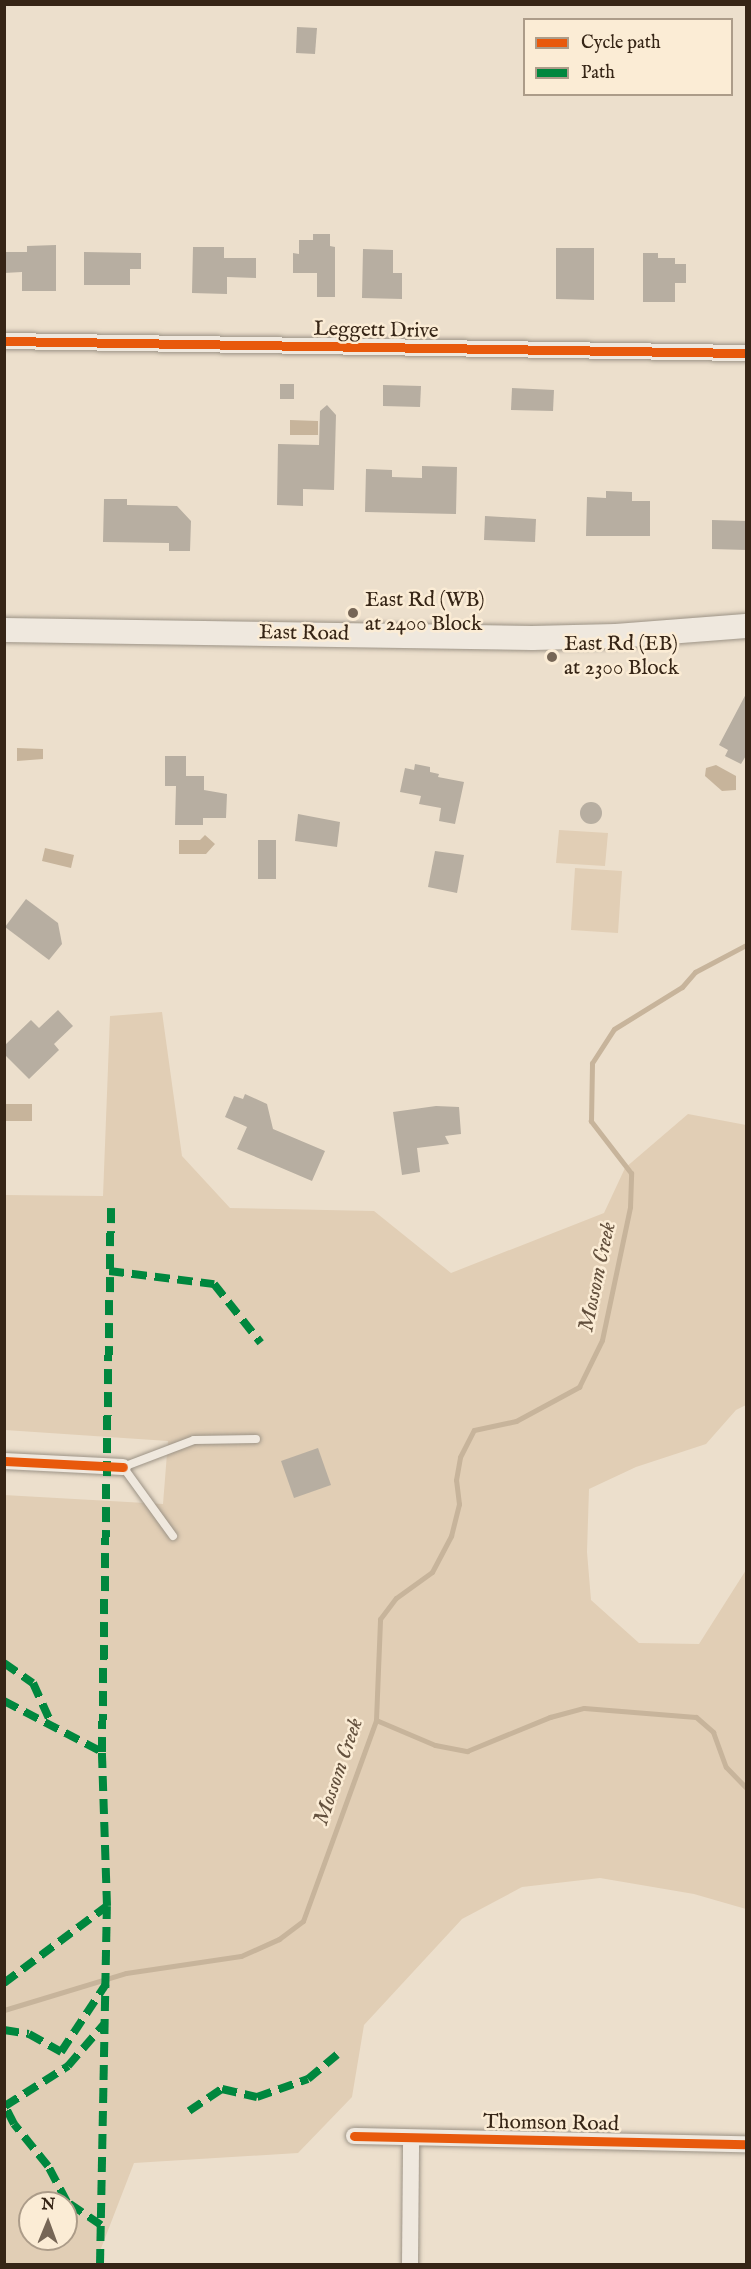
<!DOCTYPE html>
<style>
body{margin:0}
#map{position:relative;width:751px;height:2269px;overflow:hidden;background:#ecdfcc;font-family:"IM FELL English",serif}
div>[style]{position:absolute}
.green>*{inset:0;background:#e1ceb5}
.water>*{inset:0;background:#c7b49b}
.stream>*{height:5px;margin:-2.5px;padding:0 2.5px;transform-origin:2.5px;border-radius:2.5px;background:#c7b49b}
.building>*{inset:0;background:#b7aea1}
.round{border-radius:50%}
.roads{filter:drop-shadow(0 0 2px #9c9386) drop-shadow(0 0 2px #9c9386)}
.service>*{height:8px;margin:-4px;padding:0 4px;transform-origin:4px;border-radius:4px;background:#efe8de}
.minor>*{height:16px;margin:-8px;padding:0 8px;transform-origin:8px;border-radius:8px;background:#efe8de}
.secondary>*{height:24px;margin:-12px;padding:0 12px;transform-origin:12px;border-radius:12px;background:#efe8de}
.quiet>*{height:8px;margin-top:-4px;transform-origin:0;background:repeating-linear-gradient(90deg,#00873e 0 15px,transparent 0 23px)}
.cycleway>*{height:9px;margin:-4.5px;padding:0 4.5px;transform-origin:4.5px;border-radius:4.5px;background:#e8590c}
.dots>*{width:16px;height:16px;translate:-50% -50%;box-sizing:border-box;border:3px solid #fbecd5;border-radius:50%}
span{translate:-50% -50%;white-space:nowrap;text-align:center;line-height:1.15;-webkit-text-stroke:5px #fbecd5;paint-order:stroke}
.street-label{font-size:21px;color:#362516}
.poi-label{font-size:21px;color:#362516}
.left{translate:0 -50%;text-align:left}
.water-label{font-size:22px;color:#63503d;font-style:italic}
.frame{position:absolute;inset:0;border:6px solid #362516;pointer-events:none}
.legend{position:absolute;left:523px;top:18px;width:210px;height:78px;box-sizing:border-box;background:#fbecd5;border:2px solid #ac9c89;margin:0;padding:8px 10px;list-style:none;font-size:18px;color:#362516}
.legend li{display:flex;align-items:center;gap:12px;height:30px}
.legend b{width:30px;border:2px solid #ac9c89}
.north{position:absolute;left:18px;top:2191px;width:60px;height:60px;box-sizing:border-box;background:#fbecd5;border:2px solid #ac9c89;border-radius:50%;rotate:1deg;font-size:16px;font-weight:700;line-height:24px;text-align:center;color:#362516}
.north::after{content:'';display:block;margin:auto;width:21px;height:27px;background:#766656;clip-path:polygon(50% 0,100% 100%,50% 72%,0 100%)}
</style>
<div id="map">
<div class="green">
<i style="clip-path:polygon(559px 830px,608px 833px,605px 866px,556px 863px)"></i>
<i style="clip-path:polygon(575px 868px,622px 871px,618px 933px,571px 930px)"></i>
<i style="clip-path:polygon(evenodd,162px 1012px,182px 1156px,230px 1208px,374px 1211px,451px 1273px,604px 1213px,625px 1168px,688px 1114px,746px 1125px,746px 1405px,736px 1410px,706px 1444px,636px 1467px,589px 1489px,587px 1552px,591px 1600px,639px 1643px,699px 1644px,746px 1570px,746px 1909px,694px 1894px,600px 1878px,522px 1887px,462px 1919px,364px 2025px,352px 2097px,298px 2153px,134px 2163px,95px 2264px,5px 2264px,4px 1495px,163px 1504px,168px 1441px,5px 1430px,5px 1195px,103px 1196px,110px 1016px,162px 1012px,30px 2203px,66px 2203px,66px 2239px,30px 2239px,30px 2203px)"></i>
</div>
<div class="water">
<i style="clip-path:polygon(290px 420px,318px 421px,318px 435px,290px 435px)"></i>
<i style="clip-path:polygon(17px 748px,43px 749px,43px 759px,17px 761px)"></i>
<i style="clip-path:polygon(716px 765px,736px 776px,736px 790px,722px 791px,705px 776px,706px 768px)"></i>
<i style="clip-path:polygon(205px 835px,215px 844px,206px 854px,179px 854px,179px 840px,200px 840px)"></i>
<i style="clip-path:polygon(45px 848px,74px 855px,71px 868px,42px 861px)"></i>
<i style="clip-path:polygon(5px 1104px,32px 1104px,32px 1121px,5px 1121px)"></i>
</div>
<div class="stream">
<i style="left:376px;top:1720px;width:64px;rotate:23deg"></i>
<i style="left:435px;top:1745px;width:33px;rotate:11deg"></i>
<i style="left:467px;top:1751px;width:90px;rotate:-22.3deg"></i>
<i style="left:550px;top:1717px;width:35px;rotate:-15deg"></i>
<i style="left:584px;top:1708px;width:112px;rotate:4.6deg"></i>
<i style="left:696px;top:1717px;width:23px;rotate:41deg"></i>
<i style="left:713px;top:1732px;width:37px;rotate:70deg"></i>
<i style="left:726px;top:1767px;width:29px;rotate:46deg"></i>
<i style="left:4px;top:2010px;width:127px;rotate:-16.9deg"></i>
<i style="left:126px;top:1973px;width:116px;rotate:-8.4deg"></i>
<i style="left:241px;top:1956px;width:42px;rotate:-24.1deg"></i>
<i style="left:279px;top:1939px;width:30px;rotate:-37deg"></i>
<i style="left:303px;top:1921px;width:214px;rotate:-70deg"></i>
<i style="left:376px;top:1720px;width:101px;rotate:-87.7deg"></i>
<i style="left:380px;top:1619px;width:26px;rotate:-53deg"></i>
<i style="left:396px;top:1598px;width:44px;rotate:-35.8deg"></i>
<i style="left:432px;top:1572px;width:41px;rotate:-62.2deg"></i>
<i style="left:451px;top:1536px;width:33px;rotate:-76deg"></i>
<i style="left:459px;top:1504px;width:24px;rotate:-97deg"></i>
<i style="left:456px;top:1480px;width:23px;rotate:-80deg"></i>
<i style="left:460px;top:1457px;width:30px;rotate:-63deg"></i>
<i style="left:474px;top:1430px;width:43px;rotate:-12.1deg"></i>
<i style="left:516px;top:1421px;width:72px;rotate:-28.4deg"></i>
<i style="left:579px;top:1387px;width:52px;rotate:-63.9deg"></i>
<i style="left:602px;top:1340px;width:136px;rotate:-78.1deg"></i>
<i style="left:630px;top:1207px;width:34px;rotate:-88deg"></i>
<i style="left:631px;top:1173px;width:66px;rotate:-127.6deg"></i>
<i style="left:591px;top:1121px;width:58px;rotate:-89deg"></i>
<i style="left:592px;top:1063px;width:40px;rotate:-57.1deg"></i>
<i style="left:614px;top:1029px;width:80px;rotate:-31.7deg"></i>
<i style="left:682px;top:987px;width:20px;rotate:-49deg"></i>
<i style="left:695px;top:972px;width:58px;rotate:-27.9deg"></i>
</div>
<div class="building">
<i style="clip-path:polygon(297px 27px,317px 28px,315px 54px,296px 53px)"></i>
<i style="clip-path:polygon(313px 234px,330px 234px,330px 246px,335px 247px,335px 297px,317px 297px,317px 273px,293px 273px,293px 253px,299px 254px,299px 240px,313px 240px)"></i>
<i style="clip-path:polygon(56px 245px,56px 291px,22px 291px,22px 272px,4px 273px,4px 252px,27px 252px,27px 246px)"></i>
<i style="clip-path:polygon(193px 247px,224px 247px,224px 258px,256px 258px,256px 278px,227px 277px,227px 294px,192px 293px)"></i>
<i style="clip-path:polygon(556px 248px,594px 248px,594px 300px,556px 299px)"></i>
<i style="clip-path:polygon(363px 249px,393px 250px,393px 273px,402px 273px,402px 299px,362px 298px)"></i>
<i style="clip-path:polygon(84px 252px,141px 253px,141px 269px,130px 269px,130px 285px,84px 285px)"></i>
<i style="clip-path:polygon(643px 253px,658px 253px,658px 258px,675px 258px,675px 264px,686px 264px,686px 283px,675px 283px,675px 302px,643px 302px)"></i>
<i style="clip-path:polygon(280px 384px,294px 384px,294px 399px,280px 399px)"></i>
<i style="clip-path:polygon(383px 385px,421px 386px,420px 407px,383px 406px)"></i>
<i style="clip-path:polygon(512px 388px,554px 390px,553px 411px,511px 410px)"></i>
<i style="clip-path:polygon(327px 405px,336px 415px,334px 490px,303px 489px,303px 506px,277px 505px,278px 444px,319px 445px,320px 411px)"></i>
<i style="clip-path:polygon(422px 466px,457px 467px,456px 514px,365px 512px,366px 469px,392px 470px,392px 477px,422px 478px)"></i>
<i style="clip-path:polygon(606px 491px,632px 492px,632px 501px,650px 501px,650px 536px,586px 536px,587px 497px,606px 498px)"></i>
<i style="clip-path:polygon(104px 499px,127px 499px,127px 505px,177px 506px,191px 521px,190px 551px,169px 551px,169px 543px,103px 542px)"></i>
<i style="clip-path:polygon(485px 516px,536px 519px,535px 542px,484px 540px)"></i>
<i style="clip-path:polygon(712px 520px,747px 521px,747px 550px,712px 549px)"></i>
<i style="clip-path:polygon(747px 692px,747px 754px,741px 764px,725px 756px,728px 750px,719px 745px)"></i>
<i style="clip-path:polygon(165px 756px,186px 756px,186px 776px,204px 776px,204px 790px,227px 794px,226px 818px,203px 818px,203px 825px,175px 825px,176px 786px,165px 786px)"></i>
<i style="clip-path:polygon(415px 764px,430px 767px,430px 772px,439px 774px,438px 777px,464px 782px,455px 824px,439px 821px,441px 808px,419px 804px,421px 796px,400px 792px,405px 768px,414px 770px)"></i>
<i class="round" style="left:580px;top:802px;width:22px;height:22px"></i>
<i style="clip-path:polygon(298px 814px,340px 822px,337px 847px,295px 841px)"></i>
<i style="clip-path:polygon(258px 840px,276px 840px,276px 879px,258px 879px)"></i>
<i style="clip-path:polygon(435px 851px,464px 855px,457px 893px,428px 887px)"></i>
<i style="clip-path:polygon(26px 899px,58px 923px,62px 944px,49px 960px,5px 927px)"></i>
<i style="clip-path:polygon(58px 1010px,73px 1026px,54px 1044px,59px 1050px,29px 1079px,4px 1054px,4px 1046px,31px 1020px,39px 1028px)"></i>
<i style="clip-path:polygon(245px 1094px,267px 1104px,273px 1129px,325px 1151px,312px 1181px,237px 1149px,247px 1127px,225px 1117px,234px 1096px,243px 1099px)"></i>
<i style="clip-path:polygon(436px 1106px,459px 1107px,461px 1134px,445px 1136px,449px 1144px,417px 1148px,420px 1172px,402px 1175px,393px 1112px)"></i>
<i style="clip-path:polygon(318px 1448px,331px 1485px,294px 1498px,281px 1461px)"></i>
</div>
<div class="roads">
<div class="service">
<i style="left:173px;top:1536px;width:85px;rotate:-125.9deg"></i>
<i style="left:123px;top:1467px;width:76px;rotate:-20.8deg"></i>
<i style="left:194px;top:1440px;width:62px;rotate:-0.9deg"></i>
</div>
<div class="minor">
<i style="left:4px;top:341px;width:742px;rotate:0.93deg"></i>
<i style="left:4px;top:1461px;width:119px;rotate:2.9deg"></i>
<i style="left:354px;top:2136px;width:392px;rotate:1.2deg"></i>
<i style="left:410px;top:2264px;width:124px;rotate:-89.5deg"></i>
</div>
<div class="secondary">
<i style="left:4px;top:630px;width:528px;rotate:0.87deg"></i>
<i style="left:532px;top:638px;width:84px;rotate:-1.4deg"></i>
<i style="left:616px;top:636px;width:130px;rotate:-4.4deg"></i>
</div>
</div>
<div class="quiet">
<i style="left:109px;top:1271px;width:106px;rotate:7.1deg"></i>
<i style="left:214px;top:1284px;width:75px;rotate:51.5deg"></i>
<i style="left:4px;top:1663px;width:35px;rotate:35deg"></i>
<i style="left:33px;top:1683px;width:46px;rotate:65.7deg"></i>
<i style="left:4px;top:1701px;width:110px;rotate:27.5deg"></i>
<i style="left:4px;top:1983px;width:129px;rotate:-36.8deg"></i>
<i style="left:4px;top:2030px;width:25px;rotate:9deg"></i>
<i style="left:29px;top:2034px;width:37px;rotate:29deg"></i>
<i style="left:61px;top:2052px;width:82px;rotate:-56.5deg"></i>
<i style="left:189px;top:2111px;width:40px;rotate:-34deg"></i>
<i style="left:222px;top:2089px;width:36px;rotate:13deg"></i>
<i style="left:257px;top:2097px;width:54px;rotate:-19.4deg"></i>
<i style="left:308px;top:2079px;width:38px;rotate:-40deg"></i>
<i style="left:101px;top:2225px;width:41px;rotate:-145.9deg"></i>
<i style="left:67px;top:2202px;width:41px;rotate:-117.8deg"></i>
<i style="left:48px;top:2166px;width:54px;rotate:-129deg"></i>
<i style="left:14px;top:2124px;width:20px;rotate:-117deg"></i>
<i style="left:5px;top:2106px;width:75px;rotate:-32.4deg"></i>
<i style="left:68px;top:2066px;width:57px;rotate:-49.3deg"></i>
<i style="left:100px;top:2264px;width:358px;rotate:-88.9deg"></i>
<i style="left:107px;top:1906px;width:154px;rotate:-91.9deg"></i>
<i style="left:102px;top:1752px;width:551px;rotate:-89.06deg"></i>
</div>
<div class="cycleway">
<i style="left:4px;top:341px;width:742px;rotate:0.93deg"></i>
<i style="left:4px;top:1461px;width:119px;rotate:2.9deg"></i>
<i style="left:354px;top:2136px;width:392px;rotate:1.2deg"></i>
</div>
<div class="dots">
<i style="left:353px;top:613px;background:#766656"></i>
<i style="left:552px;top:657px;background:#766656"></i>
</div>
<div class="street-label">
<span style="left:376px;top:331px;rotate:1deg">Leggett Drive</span>
<span style="left:304px;top:634px;rotate:1deg">East Road</span>
<span style="left:551px;top:2124px;rotate:1deg">Thomson Road</span>
</div>
<div class="poi-label">
<span class="left" style="left:365px;top:613px">East Rd (WB)<br>at 2400 Block</span>
<span class="left" style="left:564px;top:657px">East Rd (EB)<br>at 2300 Block</span>
</div>
<div class="water-label">
<span style="left:598px;top:1277px;rotate:-78deg">Mossom Creek</span>
<span style="left:339px;top:1772px;rotate:-71deg">Mossom Creek</span>
</div>
<div class="frame"></div>
<ul class="legend">
<li><b style="height:8px;background:#e8590c"></b>Cycle path</li>
<li><b style="height:8px;background:#00873e"></b>Path</li>
</ul>
<div class="north">N</div>
</div>
